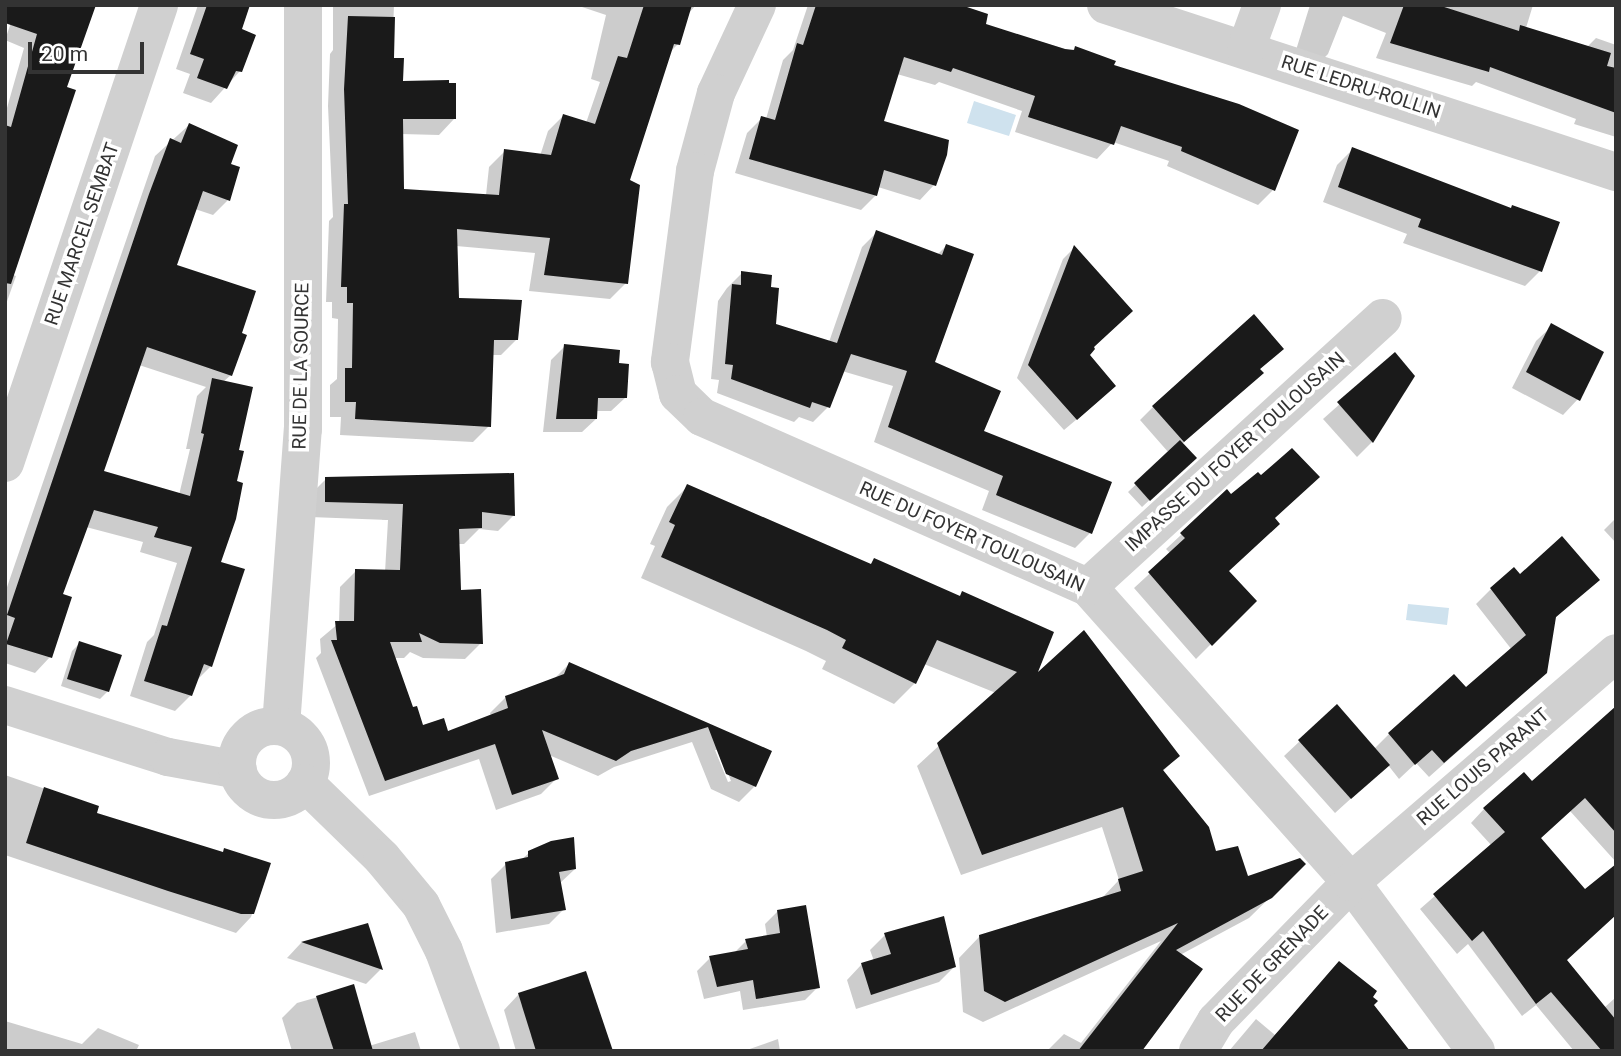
<!DOCTYPE html>
<style>
body{margin:0}
#map{position:relative;width:1621px;height:1056px;overflow:hidden;background:#fff;font-family:Roboto,sans-serif}
div>[style]{position:absolute}
.water>*{inset:0;background:#cfe2ee}
.shadow>*{inset:0;background:#0003}
.building>*{inset:0;background:#1a1a1a}
.minor>*{height:38px;margin:-19px;padding:0 19px;transform-origin:19px;border-radius:19px;background:#d0d0d0}
.minor>.ring{margin:-19px;padding:0;box-sizing:content-box;background:none;border:38px solid #d0d0d0;border-radius:50%}
span{translate:-50% -50%;white-space:nowrap;text-align:center;line-height:1.15;-webkit-text-stroke:7px #fff;paint-order:stroke}
.street-label{font-size:19px;color:#333}
.frame{position:absolute;inset:0;border:7px solid #333;pointer-events:none}
.scale{position:absolute;left:28px;top:42px;width:116px;height:32px;box-sizing:border-box;border:4px solid #333;border-top:0;padding-left:9px;font-size:21px;line-height:24px;white-space:nowrap;color:#333;-webkit-text-stroke:5px #fff;paint-order:stroke}
</style>
<div id="map">
<div class="water">
<i style="clip-path:polygon(974px 101px,1016px 115px,1009px 136px,967px 123px)"></i>
<i style="clip-path:polygon(1408px 604px,1449px 608px,1447px 625px,1406px 620px)"></i>
</div>
<div class="shadow">
<i style="clip-path:polygon(17px 5px,94px 5px,65px 88px,5px 229px,5px 115px,24px 48px,5px 40px)"></i>
<i style="clip-path:polygon(198px 5px,248px 5px,239px 30px,240px 71px,211px 103px,183px 93px,190px 74px,176px 69px)"></i>
<i style="clip-path:polygon(333px 5px,394px 5px,392px 60px,401px 82px,454px 119px,439px 135px,401px 134px,402px 191px,486px 195px,489px 167px,505px 151px,540px 156px,548px 131px,563px 116px,586px 123px,600px 82px,591px 79px,606px 15px,576px 5px,696px 5px,688px 14px,678px 44px,669px 53px,628px 181px,626px 283px,610px 299px,529px 291px,535px 253px,456px 246px,458px 300px,517px 339px,501px 355px,491px 355px,489px 426px,473px 442px,340px 435px,341px 417px,330px 417px,330px 385px,337px 379px,338px 319px,332px 318px,332px 302px,326px 302px,329px 221px,333px 217px,328px 106px,330px 54px,333px 50px)"></i>
<i style="clip-path:polygon(808px 5px,945px 5px,984px 25px,1072px 51px,1075px 48px,1112px 66px,1297px 131px,1273px 190px,1258px 205px,1167px 166px,1169px 161px,1113px 142px,1097px 159px,1015px 132px,1022px 111px,939px 82px,935px 85px,897px 74px,882px 122px,934px 185px,920px 200px,878px 187px,876px 195px,861px 210px,735px 173px,747px 133px,762px 118px,766px 119px,783px 60px,793px 50px)"></i>
<i style="clip-path:polygon(1310px 5px,1533px 5px,1526px 28px,1587px 47px,1596px 38px,1616px 45px,1616px 137px,1574px 124px,1576px 119px,1476px 82px,1472px 86px,1376px 58px,1386px 33px,1343px 16px,1328px 54px,1313px 69px,1292px 63px)"></i>
<i style="clip-path:polygon(evenodd,189px 125px,229px 165px,228px 200px,213px 215px,195px 209px,175px 266px,231px 375px,223px 382px,237px 451px,219px 563px,211px 666px,196px 681px,191px 695px,175px 711px,130px 696px,147px 642px,154px 635px,177px 563px,140px 552px,143px 542px,86px 527px,60px 596px,50px 657px,35px 673px,5px 663px,5px 593px,155px 156px,189px 125px,139px 365px,206px 387px,197px 396px,186px 449px,190px 449px,179px 495px,102px 472px,139px 365px)"></i>
<i style="clip-path:polygon(1353px 149px,1540px 271px,1525px 286px,1403px 243px,1407px 234px,1323px 202px,1337px 165px)"></i>
<i style="clip-path:polygon(877px 232px,937px 255px,946px 246px,933px 363px,982px 432px,1090px 533px,1075px 548px,982px 510px,989px 491px,874px 442px,893px 386px,842px 371px,828px 407px,813px 422px,799px 417px,794px 422px,717px 393px,719px 380px,711px 379px,718px 301px,727px 288px,742px 273px,769px 289px,774px 326px,829px 342px,862px 247px)"></i>
<i style="clip-path:polygon(1074px 248px,1092px 348px,1088px 355px,1102px 398px,1064px 430px,1017px 378px,1063px 259px)"></i>
<i style="clip-path:polygon(5px 272px,16px 276px,5px 307px)"></i>
<i style="clip-path:polygon(1552px 326px,1578px 399px,1563px 415px,1512px 388px,1536px 341px)"></i>
<i style="clip-path:polygon(565px 346px,617px 364px,625px 398px,611px 411px,596px 411px,596px 419px,582px 432px,543px 432px,551px 360px)"></i>
<i style="clip-path:polygon(1282px 349px,1259px 370px,1248px 386px,1182px 444px,1187px 465px,1142px 507px,1128px 492px,1169px 453px,1140px 420px,1153px 407px)"></i>
<i style="clip-path:polygon(1395px 355px,1410px 381px,1372px 442px,1357px 457px,1323px 419px)"></i>
<i style="clip-path:polygon(evenodd,326px 479px,514px 515px,498px 531px,479px 529px,464px 544px,457px 544px,459px 592px,481px 643px,465px 659px,423px 658px,410px 652px,404px 658px,394px 658px,412px 709px,422px 727px,447px 733px,491px 716px,490px 713px,506px 697px,553px 680px,569px 664px,770px 751px,755px 786px,739px 802px,711px 789px,692px 742px,614px 767px,598px 776px,549px 755px,557px 778px,541px 794px,496px 810px,479px 759px,369px 796px,316px 658px,321px 653px,320px 639px,339px 623px,340px 587px,356px 571px,385px 572px,388px 520px,310px 517px,310px 495px,326px 479px,715px 750px,719px 750px,731px 781px,728px 782px,715px 750px)"></i>
<i style="clip-path:polygon(688px 486px,870px 565px,875px 560px,958px 597px,963px 593px,1034px 678px,1178px 756px,1162px 772px,1215px 853px,1247px 878px,1304px 864px,1249px 918px,1180px 955px,1139px 1051px,1047px 1051px,1064px 1034px,1081px 1043px,1161px 941px,983px 1022px,963px 1012px,959px 958px,980px 936px,1101px 899px,1119px 880px,1102px 827px,961px 875px,917px 766px,996px 693px,924px 664px,915px 683px,894px 704px,822px 669px,826px 661px,806px 651px,641px 578px,655px 546px,650px 544px,667px 507px)"></i>
<i style="clip-path:polygon(1227px 492px,1273px 519px,1227px 572px,1254px 601px,1196px 659px,1134px 588px,1171px 554px,1166px 549px)"></i>
<i style="clip-path:polygon(1616px 518px,1616px 543px,1604px 530px)"></i>
<i style="clip-path:polygon(1520px 576px,1598px 580px,1554px 619px,1530px 687px,1429px 777px,1416px 763px,1399px 779px,1388px 765px,1335px 813px,1284px 756px,1300px 741px,1374px 749px,1389px 734px,1466px 690px,1512px 650px,1476px 604px,1491px 589px)"></i>
<i style="clip-path:polygon(80px 643px,108px 691px,100px 699px,61px 686px,72px 651px)"></i>
<i style="clip-path:polygon(1615px 709px,1616px 862px,1570px 811px,1540px 839px,1565px 961px,1604px 1008px,1616px 997px,1616px 1051px,1574px 1051px,1536px 1005px,1522px 1016px,1468px 944px,1457px 954px,1420px 909px,1492px 846px,1471px 823px,1484px 809px,1532px 783px)"></i>
<i style="clip-path:polygon(5px 775px,97px 807px,95px 814px,222px 853px,269px 864px,251px 917px,236px 933px,5px 855px)"></i>
<i style="clip-path:polygon(529px 853px,575px 869px,559px 884px,564px 909px,549px 924px,496px 933px,491px 879px,506px 864px,521px 860px)"></i>
<i style="clip-path:polygon(778px 911px,818px 987px,805px 1000px,743px 1010px,740px 991px,704px 999px,697px 971px,710px 958px,733px 954px,746px 941px,767px 937px,765px 924px)"></i>
<i style="clip-path:polygon(366px 925px,381px 969px,366px 984px,287px 958px,301px 943px)"></i>
<i style="clip-path:polygon(885px 935px,954px 967px,939px 982px,856px 1009px,847px 980px,862px 964px,874px 961px,870px 950px)"></i>
<i style="clip-path:polygon(1339px 963px,1370px 997px,1372px 1005px,1408px 1051px,1229px 1051px,1256px 1019px,1275px 1035px)"></i>
<i style="clip-path:polygon(353px 987px,369px 1046px,415px 1032px,421px 1051px,292px 1051px,282px 1018px,297px 1003px)"></i>
<i style="clip-path:polygon(519px 994px,611px 1051px,516px 1051px,504px 1010px)"></i>
<i style="clip-path:polygon(5px 1021px,82px 1044px,98px 1028px,139px 1045px,136px 1051px,5px 1051px)"></i>
<i style="clip-path:polygon(778px 1039px,780px 1051px,744px 1051px)"></i>
</div>
<div class="building">
<i style="clip-path:polygon(5px 5px,96px 5px,67px 87px,76px 90px,11px 284px,5px 283px,5px 125px,11px 127px,37px 34px,5px 23px)"></i>
<i style="clip-path:polygon(207px 5px,250px 5px,242px 29px,256px 35px,242px 72px,236px 71px,227px 89px,197px 78px,204px 59px,190px 54px)"></i>
<i style="clip-path:polygon(644px 5px,692px 5px,680px 45px,674px 44px,630px 180px,640px 185px,628px 284px,544px 275px,550px 238px,457px 229px,459px 298px,522px 300px,518px 340px,494px 340px,491px 427px,355px 419px,356px 402px,345px 402px,345px 368px,352px 368px,353px 303px,347px 303px,347px 287px,341px 287px,344px 204px,348px 204px,344px 89px,348px 16px,395px 17px,394px 58px,404px 58px,403px 81px,449px 80px,449px 83px,456px 83px,456px 119px,403px 119px,404px 189px,499px 195px,504px 149px,551px 155px,563px 114px,595px 124px,618px 56px,627px 58px)"></i>
<i style="clip-path:polygon(816px 5px,961px 5px,988px 14px,986px 24px,1065px 49px,1074px 50px,1075px 46px,1116px 61px,1114px 65px,1239px 104px,1299px 130px,1275px 191px,1181px 151px,1182px 147px,1121px 126px,1114px 145px,1028px 117px,1035px 96px,953px 68px,951px 72px,904px 57px,884px 121px,949px 140px,947px 155px,936px 186px,884px 170px,877px 196px,749px 159px,761px 116px,775px 120px,797px 43px,803px 45px)"></i>
<i style="clip-path:polygon(1404px 5px,1438px 5px,1519px 31px,1520px 25px,1611px 53px,1607px 66px,1616px 68px,1616px 113px,1490px 67px,1489px 72px,1390px 43px)"></i>
<i style="clip-path:polygon(189px 123px,238px 145px,231px 164px,240px 167px,230px 201px,203px 191px,177px 265px,256px 291px,242px 333px,247px 335px,232px 376px,147px 347px,104px 471px,190px 496px,204px 434px,201px 433px,212px 378px,253px 387px,239px 450px,244px 451px,237px 481px,243px 483px,236px 519px,221px 562px,245px 569px,212px 667px,204px 664px,192px 696px,144px 681px,162px 625px,167px 626px,192px 547px,154px 537px,158px 527px,94px 510px,63px 594px,72px 597px,52px 658px,6px 644px,15px 618px,7px 615px,149px 194px,170px 138px,181px 143px)"></i>
<i style="clip-path:polygon(1352px 147px,1511px 208px,1512px 205px,1560px 222px,1542px 272px,1418px 227px,1421px 219px,1338px 187px)"></i>
<i style="clip-path:polygon(876px 230px,942px 255px,946px 244px,974px 254px,935px 362px,1001px 391px,984px 431px,1112px 482px,1092px 534px,996px 495px,1003px 476px,888px 427px,907px 371px,851px 354px,830px 408px,812px 402px,810px 408px,731px 379px,733px 365px,725px 364px,732px 284px,741px 285px,741px 271px,772px 275px,771px 287px,779px 288px,776px 324px,837px 343px)"></i>
<i style="clip-path:polygon(1074px 245px,1133px 311px,1094px 347px,1095px 349px,1090px 355px,1116px 386px,1077px 420px,1028px 365px)"></i>
<i style="clip-path:polygon(1254px 314px,1284px 349px,1260px 369px,1264px 373px,1184px 442px,1152px 406px)"></i>
<i style="clip-path:polygon(1551px 323px,1604px 352px,1580px 401px,1526px 372px)"></i>
<i style="clip-path:polygon(564px 344px,620px 350px,619px 363px,629px 364px,627px 398px,598px 398px,597px 419px,556px 419px)"></i>
<i style="clip-path:polygon(1395px 352px,1415px 376px,1373px 443px,1337px 402px)"></i>
<i style="clip-path:polygon(1180px 440px,1197px 458px,1150px 501px,1134px 483px)"></i>
<i style="clip-path:polygon(1292px 448px,1320px 477px,1275px 518px,1280px 524px,1229px 571px,1257px 601px,1212px 646px,1148px 572px,1185px 538px,1180px 533px,1227px 489px,1231px 494px,1258px 472px,1261px 475px)"></i>
<i style="clip-path:polygon(514px 473px,515px 516px,482px 512px,482px 528px,459px 529px,461px 590px,481px 589px,483px 644px,440px 643px,419px 633px,422px 642px,390px 642px,413px 707px,417px 706px,423px 725px,444px 718px,448px 731px,508px 708px,505px 696px,564px 674px,569px 662px,772px 751px,756px 787px,726px 774px,708px 727px,631px 751px,616px 761px,542px 730px,559px 779px,512px 795px,495px 744px,385px 781px,331px 640px,337px 640px,335px 621px,354px 621px,355px 569px,400px 570px,403px 504px,325px 502px,325px 477px)"></i>
<i style="clip-path:polygon(687px 484px,871px 564px,874px 558px,960px 596px,962px 591px,1054px 632px,1038px 672px,1084px 630px,1180px 756px,1163px 770px,1209px 827px,1216px 851px,1238px 846px,1248px 876px,1300px 858px,1306px 864px,1272px 898px,1176px 950px,1203px 969px,1142px 1051px,1078px 1051px,1178px 923px,1005px 1002px,984px 991px,979px 935px,1121px 891px,1118px 879px,1143px 871px,1123px 807px,982px 855px,937px 743px,1017px 672px,937px 640px,916px 684px,842px 648px,846px 640px,827px 630px,661px 557px,675px 525px,669px 522px)"></i>
<i style="clip-path:polygon(1562px 536px,1600px 580px,1556px 617px,1547px 673px,1444px 763px,1432px 750px,1415px 765px,1388px 733px,1454px 674px,1466px 687px,1526px 635px,1490px 588px,1514px 567px,1520px 574px)"></i>
<i style="clip-path:polygon(79px 641px,122px 655px,109px 692px,67px 679px)"></i>
<i style="clip-path:polygon(1337px 704px,1390px 765px,1351px 799px,1298px 740px)"></i>
<i style="clip-path:polygon(1616px 706px,1616px 833px,1585px 798px,1541px 838px,1585px 889px,1616px 864px,1616px 915px,1567px 960px,1616px 1020px,1616px 1051px,1602px 1051px,1551px 992px,1536px 1004px,1483px 931px,1472px 941px,1433px 894px,1505px 832px,1483px 808px,1524px 772px,1532px 781px)"></i>
<i style="clip-path:polygon(44px 787px,99px 806px,97px 813px,223px 852px,224px 848px,271px 863px,254px 914px,241px 914px,168px 891px,26px 843px)"></i>
<i style="clip-path:polygon(574px 837px,576px 869px,559px 872px,566px 910px,511px 919px,505px 862px,528px 857px,528px 851px,551px 841px)"></i>
<i style="clip-path:polygon(806px 905px,820px 988px,756px 999px,753px 980px,717px 987px,709px 956px,748px 949px,745px 939px,780px 933px,777px 910px)"></i>
<i style="clip-path:polygon(944px 916px,956px 967px,871px 995px,861px 963px,891px 954px,884px 933px)"></i>
<i style="clip-path:polygon(368px 923px,383px 970px,301px 942px)"></i>
<i style="clip-path:polygon(1339px 961px,1377px 991px,1373px 997px,1378px 1001px,1374px 1005px,1410px 1051px,1261px 1051px)"></i>
<i style="clip-path:polygon(586px 971px,613px 1051px,536px 1051px,518px 993px)"></i>
<i style="clip-path:polygon(354px 984px,373px 1051px,334px 1051px,316px 996px)"></i>
</div>
<div class="minor">
<i style="left:757px;top:5px;width:97px;rotate:115deg"></i>
<i style="left:716px;top:93px;width:81px;rotate:105.1deg"></i>
<i style="left:695px;top:171px;width:193px;rotate:97.5deg"></i>
<i style="left:670px;top:362px;width:33px;rotate:76deg"></i>
<i style="left:678px;top:394px;width:33px;rotate:44deg"></i>
<i style="left:702px;top:417px;width:422px;rotate:23.8deg"></i>
<i style="left:1088px;top:587px;width:395px;rotate:48.3deg"></i>
<i style="left:1351px;top:882px;width:210px;rotate:53.5deg"></i>
<i style="left:1106px;top:5px;width:537px;rotate:18.13deg"></i>
<i style="left:1246px;top:49px;width:47px;rotate:-70deg"></i>
<i style="left:5px;top:463px;width:483px;rotate:-71.4deg"></i>
<i style="left:1088px;top:587px;width:399px;rotate:-42.4deg"></i>
<i style="left:5px;top:705px;width:171px;rotate:17.7deg"></i>
<i style="left:168px;top:757px;width:71px;rotate:10.5deg"></i>
<i style="left:281px;top:726px;width:298px;rotate:-85.8deg"></i>
<i style="left:303px;top:429px;width:424px;rotate:-90deg"></i>
<i class="ring" style="left:237px;top:726px;width:36px;height:36px"></i>
<i style="left:305px;top:783px;width:107px;rotate:44.2deg"></i>
<i style="left:382px;top:858px;width:61px;rotate:50.3deg"></i>
<i style="left:421px;top:905px;width:51px;rotate:63.4deg"></i>
<i style="left:444px;top:951px;width:107px;rotate:69.7deg"></i>
<i style="left:1198px;top:1051px;width:35px;rotate:-59deg"></i>
<i style="left:1216px;top:1021px;width:194px;rotate:-45.8deg"></i>
<i style="left:1351px;top:882px;width:350px;rotate:-40.8deg"></i>
</div>
<div class="street-label">
<span style="left:1361px;top:87px;rotate:18deg">RUE LEDRU-ROLLIN</span>
<span style="left:82px;top:234px;rotate:-71deg">RUE MARCEL SEMBAT</span>
<span style="left:301px;top:366px;rotate:-89deg">RUE DE LA SOURCE</span>
<span style="left:1235px;top:452px;rotate:-42deg">IMPASSE DU FOYER TOULOUSAIN</span>
<span style="left:972px;top:537px;rotate:24deg">RUE DU FOYER TOULOUSAIN</span>
<span style="left:1483px;top:767px;rotate:-41deg">RUE LOUIS PARANT</span>
<span style="left:1272px;top:964px;rotate:-46deg">RUE DE GRENADE</span>
</div>
<div class="frame"></div>
<div class="scale">20 m</div>
</div>
